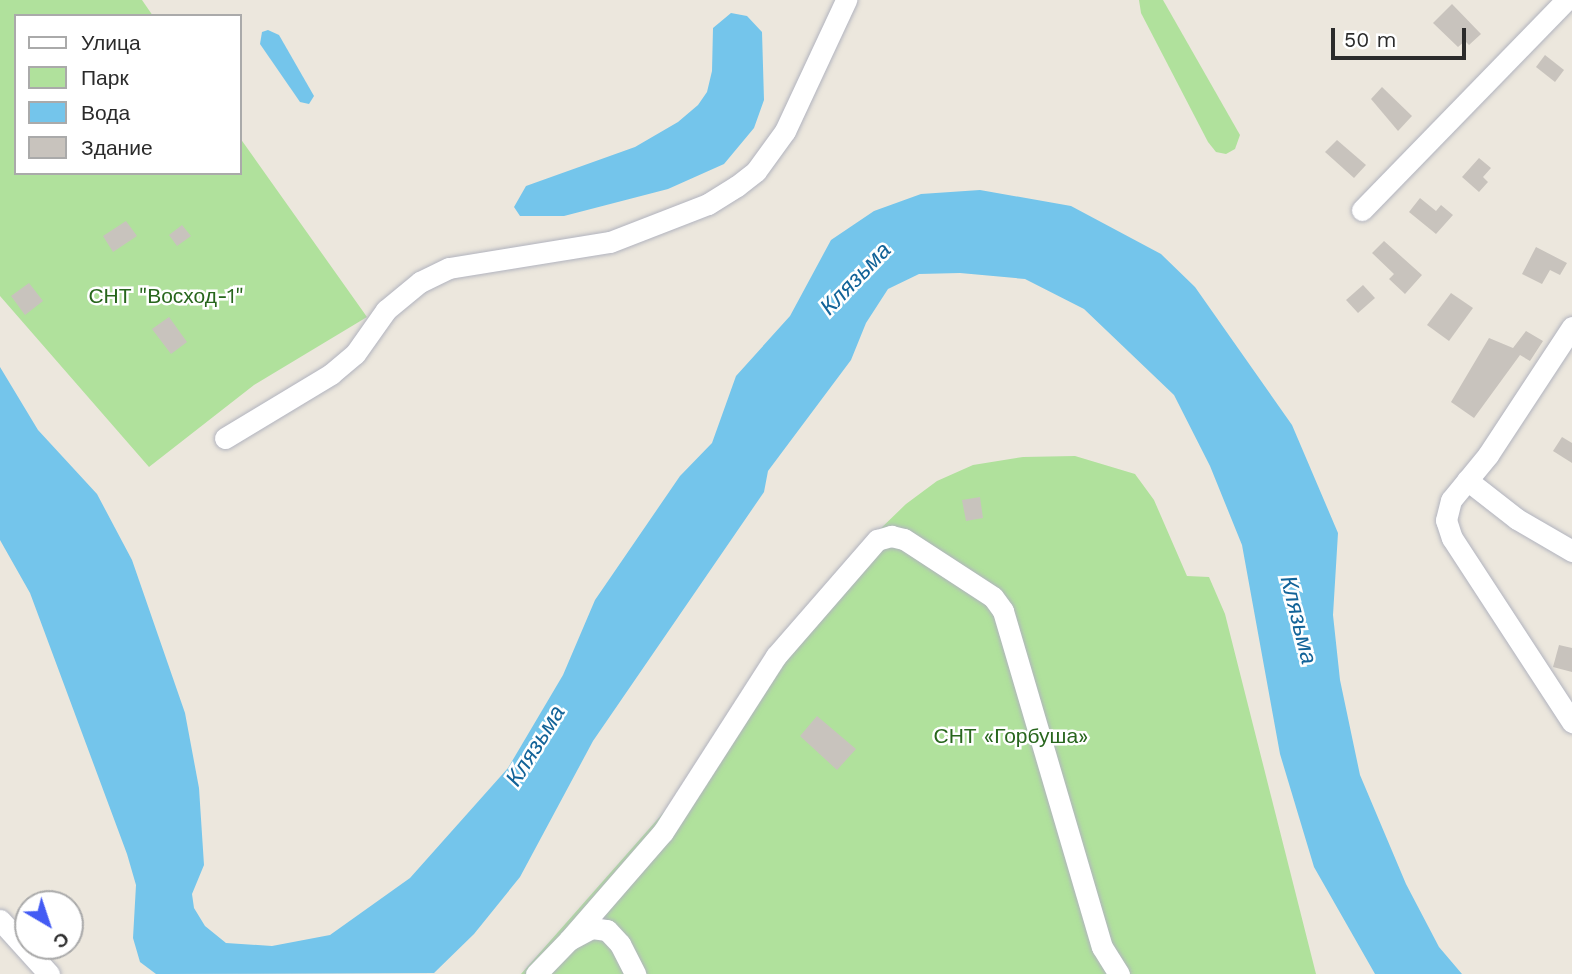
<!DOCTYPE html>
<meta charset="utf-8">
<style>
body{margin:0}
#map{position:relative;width:1572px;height:974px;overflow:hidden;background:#ece7dd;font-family:"Work Sans",sans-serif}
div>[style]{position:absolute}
.green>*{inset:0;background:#b0e19c}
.water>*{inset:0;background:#74c5eb}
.building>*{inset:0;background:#c8c3bd}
.roads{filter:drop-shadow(0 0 2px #b1b3be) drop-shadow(0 0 2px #b1b3be)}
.street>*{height:21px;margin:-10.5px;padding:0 10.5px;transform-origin:10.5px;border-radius:10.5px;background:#fff}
span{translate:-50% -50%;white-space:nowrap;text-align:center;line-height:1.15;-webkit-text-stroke:5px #fff;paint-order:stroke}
.park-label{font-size:21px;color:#28661d}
.water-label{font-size:23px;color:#126398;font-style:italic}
.legend{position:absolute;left:14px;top:14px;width:228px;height:161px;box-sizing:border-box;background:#fff;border:2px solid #aaa;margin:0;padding:9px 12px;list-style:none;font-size:21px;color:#2b2b2b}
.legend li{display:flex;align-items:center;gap:14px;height:35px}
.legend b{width:35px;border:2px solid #aaa}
.north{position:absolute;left:14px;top:890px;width:70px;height:70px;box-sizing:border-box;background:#fff;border:2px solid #aaa;border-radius:50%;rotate:141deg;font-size:19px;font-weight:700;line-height:28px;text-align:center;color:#2b2b2b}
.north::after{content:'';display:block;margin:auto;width:24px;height:32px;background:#435bf4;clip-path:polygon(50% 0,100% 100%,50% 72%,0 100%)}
.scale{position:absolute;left:1331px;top:28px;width:135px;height:32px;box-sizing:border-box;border:4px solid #2b2b2b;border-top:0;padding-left:9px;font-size:21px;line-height:24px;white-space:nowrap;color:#2b2b2b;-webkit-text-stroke:5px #fff;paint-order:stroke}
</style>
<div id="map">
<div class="green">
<i style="clip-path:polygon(0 0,142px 0,153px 16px,16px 16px,16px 173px,240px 173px,240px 138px,367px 317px,254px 385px,149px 467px,0 296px)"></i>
<i style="clip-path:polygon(1163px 0,1240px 135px,1235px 149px,1226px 154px,1216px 152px,1208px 142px,1141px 13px,1139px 0)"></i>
<i style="clip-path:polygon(1075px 456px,1135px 474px,1154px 500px,1187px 576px,1209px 577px,1225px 614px,1316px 974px,521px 974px,671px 804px,771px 647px,841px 567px,906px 504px,937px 481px,973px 465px,1023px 457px)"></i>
</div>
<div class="water">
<i style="clip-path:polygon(731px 13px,747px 16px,762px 32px,764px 100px,754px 128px,724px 164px,668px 189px,564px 216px,520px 216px,514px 207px,526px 186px,635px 147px,678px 122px,698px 105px,707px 92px,712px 71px,713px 28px)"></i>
<i style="clip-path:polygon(268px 30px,279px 35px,314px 96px,309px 104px,300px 102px,260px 44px,262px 32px)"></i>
<i style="clip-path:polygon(980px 190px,1071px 206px,1161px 254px,1195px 287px,1292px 425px,1338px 533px,1333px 615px,1340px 680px,1360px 775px,1406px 884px,1439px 947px,1462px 974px,1375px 974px,1314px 867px,1280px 754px,1242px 545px,1210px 466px,1174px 395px,1084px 309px,1025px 279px,960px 273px,919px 274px,888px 289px,866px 323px,851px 360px,768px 471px,764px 492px,593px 741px,520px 877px,474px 934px,434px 973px,156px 974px,140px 962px,133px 938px,136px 885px,127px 854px,30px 593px,0 540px,0 367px,38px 430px,97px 494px,132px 560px,185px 713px,199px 788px,204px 865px,192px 894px,194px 908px,205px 926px,226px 943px,272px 946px,330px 935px,410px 878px,508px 768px,563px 675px,595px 600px,680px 476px,712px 443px,736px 376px,790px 316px,831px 240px,874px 211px,921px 194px)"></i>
</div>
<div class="building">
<i style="clip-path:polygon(1452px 4px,1481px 34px,1469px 45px,1465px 41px,1458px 47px,1433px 23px)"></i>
<i style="clip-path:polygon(1545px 55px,1564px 70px,1555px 82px,1536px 67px)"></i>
<i style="clip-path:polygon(1382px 87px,1412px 116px,1398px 131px,1371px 99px)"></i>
<i style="clip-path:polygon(1337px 140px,1366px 165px,1354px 178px,1325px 152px)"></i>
<i style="clip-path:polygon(1479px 158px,1491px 168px,1483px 177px,1488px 182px,1479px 192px,1462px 177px)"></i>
<i style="clip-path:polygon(1420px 198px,1436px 211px,1441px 205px,1453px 215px,1436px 234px,1409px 212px)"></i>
<i style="clip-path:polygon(126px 221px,137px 236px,113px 252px,103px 236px)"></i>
<i style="clip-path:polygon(182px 225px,191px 236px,177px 246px,169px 235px)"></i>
<i style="clip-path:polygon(1384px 241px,1422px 275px,1405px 294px,1389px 279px,1394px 274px,1372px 253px)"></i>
<i style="clip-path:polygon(1536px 247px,1567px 263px,1560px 275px,1550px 270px,1542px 284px,1522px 274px)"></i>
<i style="clip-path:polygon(29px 283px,43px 301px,25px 315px,11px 296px)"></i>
<i style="clip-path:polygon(1363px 285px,1375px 298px,1358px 313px,1346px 300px)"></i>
<i style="clip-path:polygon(1451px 293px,1473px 308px,1449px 341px,1427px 325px)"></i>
<i style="clip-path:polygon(169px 317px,187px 342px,171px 354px,152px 329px)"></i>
<i style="clip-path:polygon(1526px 331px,1543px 341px,1530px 361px,1520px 355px,1474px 418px,1451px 402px,1489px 338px,1513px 348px)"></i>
<i style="clip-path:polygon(1562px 437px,1572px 443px,1572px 463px,1553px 451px)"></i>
<i style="clip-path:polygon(980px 497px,983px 518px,966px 521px,962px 500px)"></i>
<i style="clip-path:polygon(1559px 645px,1572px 648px,1572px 672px,1553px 667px)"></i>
<i style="clip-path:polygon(817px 716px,856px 749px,837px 770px,800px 736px)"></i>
</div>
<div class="roads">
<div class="street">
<i style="left:1362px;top:210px;width:293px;rotate:-45.8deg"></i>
<i style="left:1572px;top:327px;width:153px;rotate:123.3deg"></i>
<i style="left:1488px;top:455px;width:58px;rotate:129.4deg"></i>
<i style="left:1451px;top:500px;width:21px;rotate:104deg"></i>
<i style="left:1446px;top:520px;width:19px;rotate:72deg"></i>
<i style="left:1452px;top:538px;width:220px;rotate:56.9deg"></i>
<i style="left:225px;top:438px;width:124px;rotate:-31.1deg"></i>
<i style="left:331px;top:374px;width:31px;rotate:-40deg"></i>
<i style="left:355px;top:354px;width:54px;rotate:-54.8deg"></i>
<i style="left:386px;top:310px;width:44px;rotate:-39.5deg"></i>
<i style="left:420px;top:282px;width:32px;rotate:-26deg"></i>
<i style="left:449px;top:268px;width:163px;rotate:-9.2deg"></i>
<i style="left:610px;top:242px;width:105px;rotate:-21.2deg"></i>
<i style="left:708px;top:204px;width:34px;rotate:-32deg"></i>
<i style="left:737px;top:186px;width:24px;rotate:-38deg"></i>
<i style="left:756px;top:171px;width:49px;rotate:-54.1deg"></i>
<i style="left:785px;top:131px;width:145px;rotate:-65deg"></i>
<i style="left:1467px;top:480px;width:63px;rotate:38deg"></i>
<i style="left:1517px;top:519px;width:64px;rotate:30.2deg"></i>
<i style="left:0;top:920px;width:73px;rotate:47.8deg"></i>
<i style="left:569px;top:940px;width:143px;rotate:-49deg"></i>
<i style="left:663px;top:832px;width:209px;rotate:-57.3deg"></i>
<i style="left:776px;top:656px;width:154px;rotate:-49deg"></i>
<i style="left:877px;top:540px;width:15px;rotate:-16deg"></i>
<i style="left:891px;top:536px;width:13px;rotate:13deg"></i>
<i style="left:904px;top:539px;width:106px;rotate:33.1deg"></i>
<i style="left:993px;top:597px;width:17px;rotate:54deg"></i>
<i style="left:1003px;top:611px;width:350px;rotate:73.6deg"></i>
<i style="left:1102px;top:947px;width:32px;rotate:58deg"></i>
<i style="left:536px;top:974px;width:47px;rotate:-45.9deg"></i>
<i style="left:569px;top:940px;width:26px;rotate:-28deg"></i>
<i style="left:592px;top:928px;width:15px;rotate:8deg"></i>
<i style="left:607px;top:930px;width:19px;rotate:47deg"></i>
<i style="left:620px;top:944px;width:34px;rotate:63deg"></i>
</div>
</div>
<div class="park-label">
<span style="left:166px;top:296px">СНТ "Восход-1"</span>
<span style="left:1011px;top:736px">СНТ «Горбуша»</span>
</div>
<div class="water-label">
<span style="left:856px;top:279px;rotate:-46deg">Клязьма</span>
<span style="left:1298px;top:620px;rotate:76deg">Клязьма</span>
<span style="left:536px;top:746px;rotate:-58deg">Клязьма</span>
</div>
<ul class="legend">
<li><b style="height:9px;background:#fff"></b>Улица</li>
<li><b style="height:19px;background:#b0e19c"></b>Парк</li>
<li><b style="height:19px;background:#74c5eb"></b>Вода</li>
<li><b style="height:19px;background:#c8c3bd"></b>Здание</li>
</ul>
<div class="north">С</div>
<div class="scale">50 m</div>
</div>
